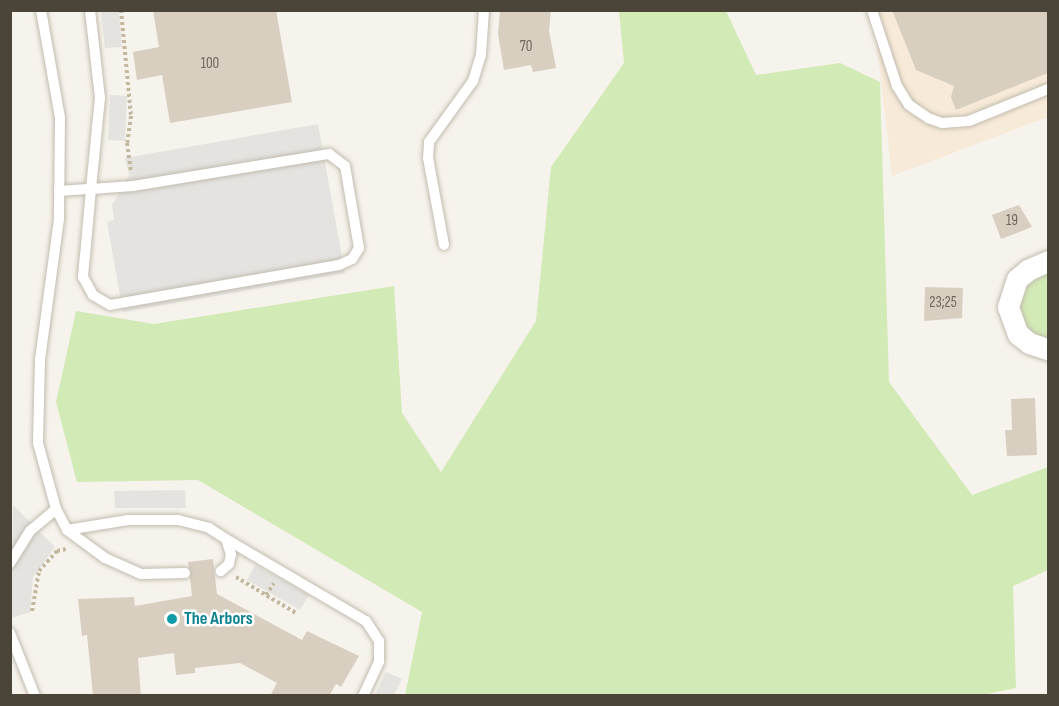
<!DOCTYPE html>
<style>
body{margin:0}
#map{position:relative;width:1059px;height:706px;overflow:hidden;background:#f6f3ec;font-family:"Sofia Sans Condensed",sans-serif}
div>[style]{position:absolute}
.commercial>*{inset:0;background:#f7ead8}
.green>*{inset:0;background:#d2eab5}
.parking>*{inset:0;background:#e5e3e0}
.building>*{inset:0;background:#d8cfc1}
.path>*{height:4px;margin-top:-2px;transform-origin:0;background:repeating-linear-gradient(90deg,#c4b79f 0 3px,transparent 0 6px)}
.roads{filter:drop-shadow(0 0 2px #c2bbae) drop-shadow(0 0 2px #c2bbae)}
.lane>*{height:10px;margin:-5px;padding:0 5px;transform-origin:5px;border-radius:5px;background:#fff}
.street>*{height:21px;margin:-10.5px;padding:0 10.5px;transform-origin:10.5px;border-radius:10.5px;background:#fff}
.dots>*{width:16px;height:16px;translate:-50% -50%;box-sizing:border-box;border:3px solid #fff;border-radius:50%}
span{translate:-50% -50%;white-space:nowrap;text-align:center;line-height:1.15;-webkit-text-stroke:5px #fff;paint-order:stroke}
.number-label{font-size:15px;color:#6e675b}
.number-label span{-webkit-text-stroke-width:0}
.culture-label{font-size:18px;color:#0d838f;font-weight:700}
.left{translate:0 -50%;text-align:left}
.frame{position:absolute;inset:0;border:12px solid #4b4439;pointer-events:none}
</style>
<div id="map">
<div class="commercial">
<i style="clip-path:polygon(873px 11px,1048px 11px,1048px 117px,892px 176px)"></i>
</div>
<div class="green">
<i style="clip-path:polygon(619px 11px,726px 11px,756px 75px,840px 63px,880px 82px,889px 382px,972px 495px,1048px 467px,1048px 570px,1013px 586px,1016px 688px,978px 696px,405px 695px,422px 612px,198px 480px,77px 482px,56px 402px,76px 311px,154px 324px,394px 286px,402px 413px,441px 472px,536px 321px,551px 167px,624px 63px)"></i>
<i style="clip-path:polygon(1048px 273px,1048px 339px,1027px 330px,1018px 311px,1028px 283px)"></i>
</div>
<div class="parking">
<i style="clip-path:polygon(101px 11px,119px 11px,122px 47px,105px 48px)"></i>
<i style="clip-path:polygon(110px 95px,127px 96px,125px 141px,108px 140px)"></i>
<i style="clip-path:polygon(318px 124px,345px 273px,123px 312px,107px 222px,114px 220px,112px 205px,129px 175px,125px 158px)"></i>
<i style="clip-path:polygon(185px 490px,186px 508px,115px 508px,114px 491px)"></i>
<i style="clip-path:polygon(13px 505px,55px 547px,33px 577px,30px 612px,11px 618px)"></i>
<i style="clip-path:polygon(255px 565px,309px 595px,300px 610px,247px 580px)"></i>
<i style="clip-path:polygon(386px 672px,402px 679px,394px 695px,375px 695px)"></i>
</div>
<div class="building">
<i style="clip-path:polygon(153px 10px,276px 10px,292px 102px,170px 123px,162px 75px,137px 80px,133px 52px,159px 47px)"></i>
<i style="clip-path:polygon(500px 10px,551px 10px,549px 31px,556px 68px,533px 72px,531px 65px,504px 70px,498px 34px)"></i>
<i style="clip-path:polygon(892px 10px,1048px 10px,1048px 73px,956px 110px,951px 97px,954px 86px,916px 70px)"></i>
<i style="clip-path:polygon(1019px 205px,1032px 227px,1001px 239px,992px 215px)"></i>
<i style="clip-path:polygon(925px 287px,963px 288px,962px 318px,924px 321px)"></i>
<i style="clip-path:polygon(1035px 398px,1037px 455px,1007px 456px,1005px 430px,1012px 430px,1011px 399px)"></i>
<i style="clip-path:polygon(213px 559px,217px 594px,302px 640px,307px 631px,359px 656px,341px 687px,336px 684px,329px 696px,270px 696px,277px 683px,240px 663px,195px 668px,195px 673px,176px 675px,174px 653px,138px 658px,141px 696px,93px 696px,87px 635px,82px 636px,78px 599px,134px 597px,135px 606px,192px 596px,188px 562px)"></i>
</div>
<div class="path">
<i style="left:121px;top:10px;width:106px;rotate:84.6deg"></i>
<i style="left:131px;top:116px;width:27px;rotate:98deg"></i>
<i style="left:127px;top:143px;width:28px;rotate:82deg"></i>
<i style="left:236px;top:577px;width:70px;rotate:31deg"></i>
<i style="left:266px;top:595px;width:14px;rotate:-56deg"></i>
<i style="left:32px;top:611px;width:41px;rotate:-80.1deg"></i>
<i style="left:39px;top:571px;width:27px;rotate:-48deg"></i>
<i style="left:57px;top:551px;width:9px;rotate:-13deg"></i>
</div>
<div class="roads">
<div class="lane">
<i style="left:41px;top:10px;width:110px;rotate:80deg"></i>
<i style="left:60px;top:118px;width:101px;rotate:90.6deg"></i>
<i style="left:59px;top:219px;width:142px;rotate:97.7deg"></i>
<i style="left:40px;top:360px;width:83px;rotate:91.4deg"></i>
<i style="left:38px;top:443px;width:68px;rotate:74.7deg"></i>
<i style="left:56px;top:509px;width:24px;rotate:62deg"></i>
<i style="left:67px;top:530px;width:47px;rotate:36.4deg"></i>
<i style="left:105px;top:558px;width:39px;rotate:24deg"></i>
<i style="left:141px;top:574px;width:44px;rotate:-1.3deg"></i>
<i style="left:872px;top:10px;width:80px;rotate:71.8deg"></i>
<i style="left:897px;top:86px;width:22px;rotate:58deg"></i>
<i style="left:909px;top:105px;width:23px;rotate:34deg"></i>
<i style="left:928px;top:118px;width:15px;rotate:20deg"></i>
<i style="left:942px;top:123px;width:27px;rotate:-4deg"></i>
<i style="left:969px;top:121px;width:85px;rotate:-22.1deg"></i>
<i style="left:59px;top:191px;width:32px;rotate:-4deg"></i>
<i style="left:91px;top:189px;width:42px;rotate:-4.1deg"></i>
<i style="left:133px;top:186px;width:199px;rotate:-9.3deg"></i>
<i style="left:329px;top:154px;width:20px;rotate:37deg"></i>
<i style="left:345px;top:166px;width:83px;rotate:80.3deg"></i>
<i style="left:359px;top:248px;width:13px;rotate:122deg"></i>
<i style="left:352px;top:259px;width:14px;rotate:155deg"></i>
<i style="left:339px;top:265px;width:232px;rotate:170.1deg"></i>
<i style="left:110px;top:305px;width:20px;rotate:-150deg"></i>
<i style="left:93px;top:295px;width:21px;rotate:-119deg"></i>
<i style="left:83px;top:277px;width:21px;rotate:-85deg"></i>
<i style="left:85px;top:256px;width:67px;rotate:-84.9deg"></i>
<i style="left:91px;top:189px;width:91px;rotate:-84.4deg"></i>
<i style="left:100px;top:98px;width:89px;rotate:-96.5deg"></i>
<i style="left:444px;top:245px;width:88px;rotate:-100.4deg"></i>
<i style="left:428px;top:158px;width:16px;rotate:-86deg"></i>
<i style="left:429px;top:142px;width:75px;rotate:-54.2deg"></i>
<i style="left:473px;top:81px;width:27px;rotate:-73deg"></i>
<i style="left:481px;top:55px;width:45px;rotate:-86.2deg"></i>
<i style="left:67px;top:530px;width:62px;rotate:-9.3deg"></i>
<i style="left:128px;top:520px;width:50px"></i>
<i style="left:178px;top:520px;width:32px;rotate:14deg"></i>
<i style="left:209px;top:528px;width:20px;rotate:33deg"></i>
<i style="left:226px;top:539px;width:16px;rotate:72deg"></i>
<i style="left:231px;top:554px;width:10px;rotate:101deg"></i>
<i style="left:229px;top:564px;width:11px;rotate:139deg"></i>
<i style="left:226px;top:539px;width:162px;rotate:30.4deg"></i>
<i style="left:366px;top:621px;width:24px;rotate:57deg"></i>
<i style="left:379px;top:641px;width:21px;rotate:90deg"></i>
<i style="left:379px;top:662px;width:38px;rotate:115deg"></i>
<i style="left:10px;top:563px;width:38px;rotate:-58deg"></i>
<i style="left:30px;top:531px;width:34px;rotate:-40deg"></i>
<i style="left:10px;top:633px;width:68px;rotate:68.4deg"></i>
</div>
<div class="street">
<i style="left:1048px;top:261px;width:22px;rotate:156deg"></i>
<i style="left:1028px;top:270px;width:14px;rotate:141deg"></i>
<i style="left:1017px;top:279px;width:29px;rotate:108deg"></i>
<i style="left:1008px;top:307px;width:29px;rotate:70deg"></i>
<i style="left:1018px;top:334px;width:14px;rotate:39deg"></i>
<i style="left:1029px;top:343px;width:20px;rotate:18deg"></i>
</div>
</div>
<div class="dots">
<i style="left:172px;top:619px;background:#0f9aa8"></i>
</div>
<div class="number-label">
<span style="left:526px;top:47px">70</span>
<span style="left:210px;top:64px">100</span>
<span style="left:1012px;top:221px">19</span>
<span style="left:943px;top:303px">23;25</span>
</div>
<div class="culture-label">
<span class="left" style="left:184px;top:619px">The Arbors</span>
</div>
<div class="frame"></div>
</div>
